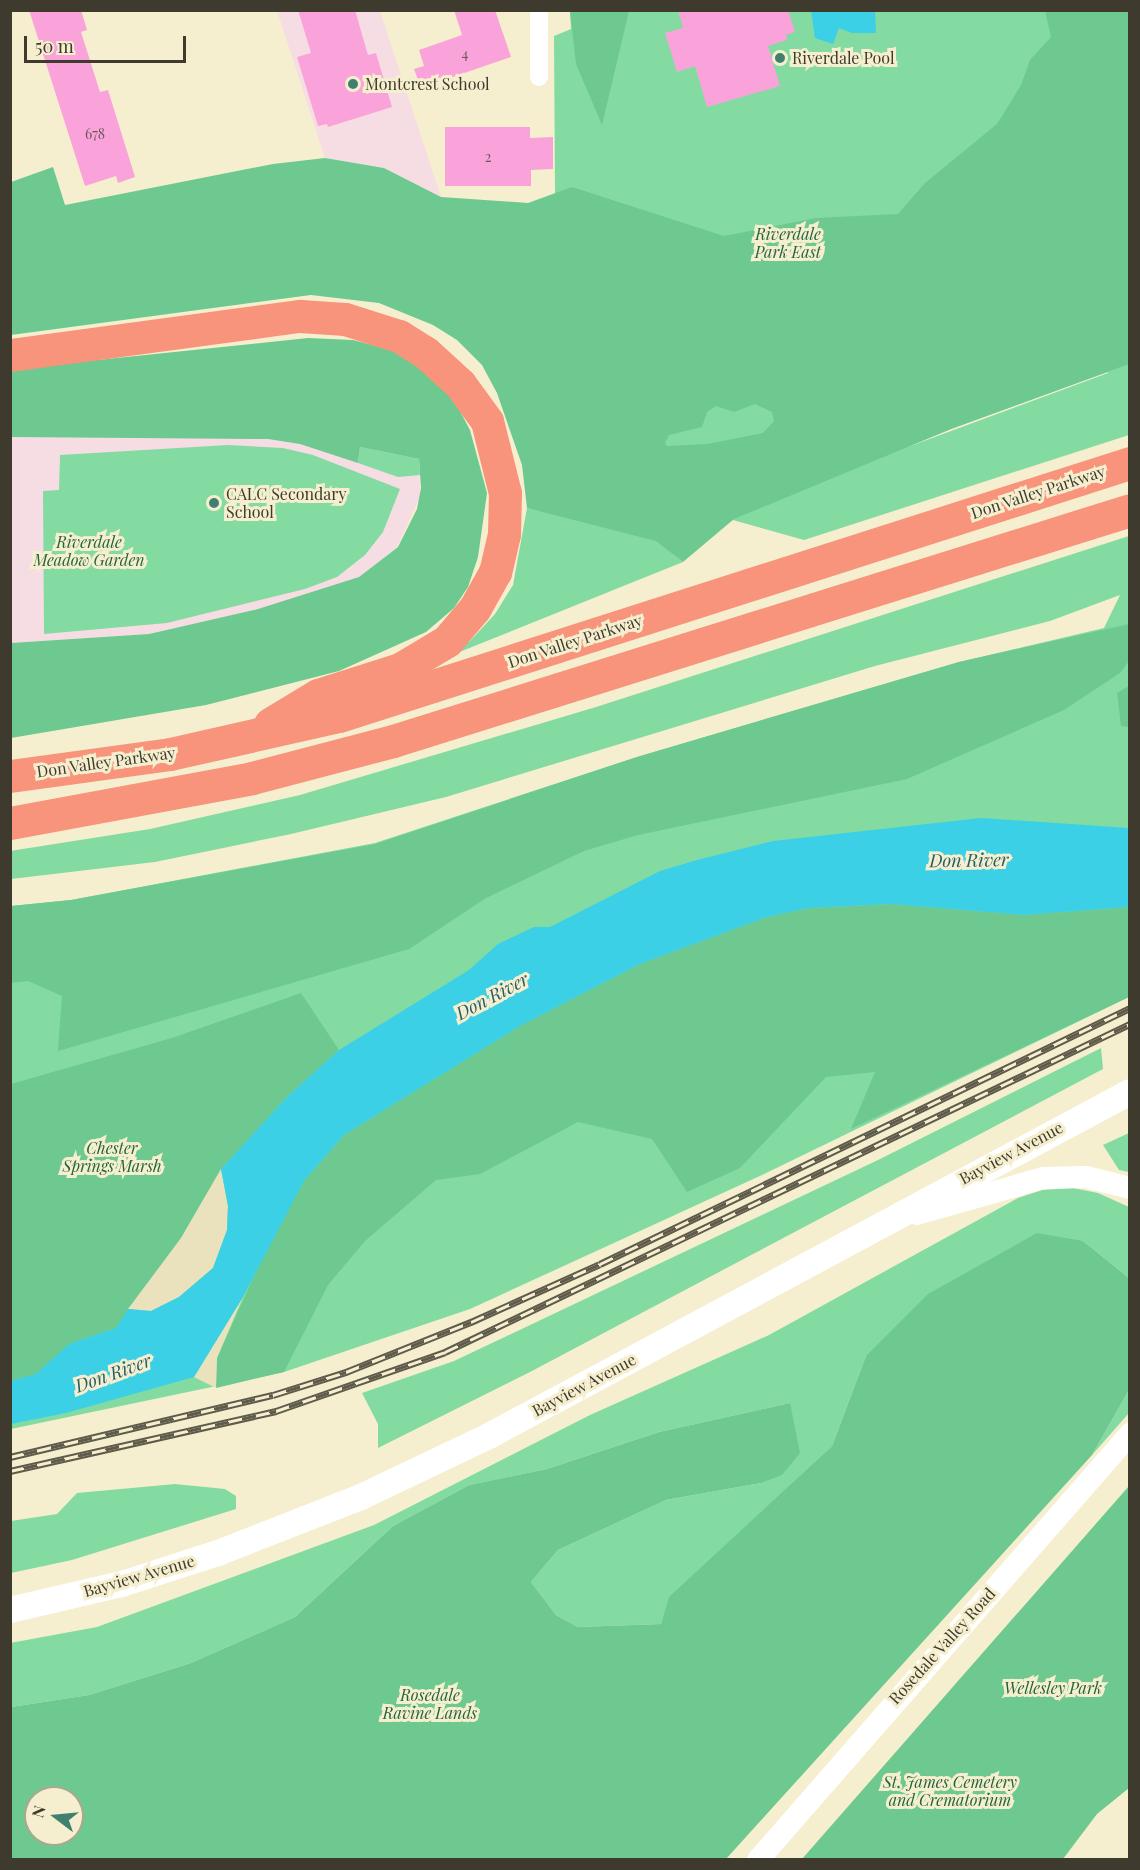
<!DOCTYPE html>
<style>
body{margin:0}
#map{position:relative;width:1140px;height:1870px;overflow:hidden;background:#f6efcf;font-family:"Playfair Display",serif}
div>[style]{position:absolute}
.education>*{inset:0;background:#f6dde4}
.green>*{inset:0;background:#83dba2}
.forest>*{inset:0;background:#6dc98f}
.sand>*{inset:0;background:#eae2bc}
.water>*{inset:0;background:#3cd0e6}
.building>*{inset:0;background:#faa3da}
.minor>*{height:18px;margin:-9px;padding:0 9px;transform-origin:9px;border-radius:9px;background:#fff}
.tertiary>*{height:22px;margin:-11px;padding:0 11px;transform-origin:11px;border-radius:11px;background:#fff}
.secondary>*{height:26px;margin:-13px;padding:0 13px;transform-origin:13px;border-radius:13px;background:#fff}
.motorway>*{height:33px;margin:-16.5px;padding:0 16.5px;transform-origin:16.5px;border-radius:16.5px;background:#f7947b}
.rail>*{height:7px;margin-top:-3.5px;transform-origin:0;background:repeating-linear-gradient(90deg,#f6efcf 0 14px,#5f5b4b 0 28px);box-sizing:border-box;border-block:2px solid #5f5b4b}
.dots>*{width:16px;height:16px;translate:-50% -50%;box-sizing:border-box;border:3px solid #f6efcf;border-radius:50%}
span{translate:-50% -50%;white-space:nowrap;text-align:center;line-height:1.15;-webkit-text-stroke:6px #f6efcf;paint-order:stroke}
.number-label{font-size:14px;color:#6d5559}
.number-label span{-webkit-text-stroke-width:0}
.poi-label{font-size:16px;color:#3e3b2e}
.left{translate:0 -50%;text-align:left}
.park-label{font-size:16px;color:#22643e;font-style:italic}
.street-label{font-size:16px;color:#3e3b2e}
.water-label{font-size:18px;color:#235e67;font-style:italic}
.frame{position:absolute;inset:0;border:12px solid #3e3b2e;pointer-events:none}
.north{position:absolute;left:24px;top:1786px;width:60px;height:60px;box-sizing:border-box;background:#f6efcf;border:2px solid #aca78f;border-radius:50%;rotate:286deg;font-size:16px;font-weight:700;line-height:24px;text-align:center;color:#3e3b2e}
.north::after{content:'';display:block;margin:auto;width:21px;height:27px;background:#41806e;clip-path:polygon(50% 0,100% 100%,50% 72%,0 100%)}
.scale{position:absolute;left:24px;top:36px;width:162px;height:27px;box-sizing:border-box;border:3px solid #3e3b2e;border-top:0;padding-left:8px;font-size:18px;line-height:21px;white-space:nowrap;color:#3e3b2e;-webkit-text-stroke:4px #f6efcf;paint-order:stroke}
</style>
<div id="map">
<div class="education">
<i style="clip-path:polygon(277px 11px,380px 11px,441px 197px,384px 168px,325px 158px)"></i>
<i style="clip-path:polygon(201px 384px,419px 459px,420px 497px,397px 547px,359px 577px,258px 609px,149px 634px,11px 643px,11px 408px)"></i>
</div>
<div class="green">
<i style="clip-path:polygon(evenodd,570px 11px,1129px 11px,1129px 435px,804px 540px,733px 520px,679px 555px,672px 553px,683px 562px,447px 657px,470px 641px,495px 614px,513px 585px,527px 508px,545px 512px,555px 193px,554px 36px,571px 29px,570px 11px,1108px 372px,1108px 373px,905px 448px,951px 429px,1108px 372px)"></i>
<i style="clip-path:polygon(228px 445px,283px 448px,313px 455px,400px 489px,383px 532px,365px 555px,337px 577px,305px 589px,167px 623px,44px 634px,43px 491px,59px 490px,60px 455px)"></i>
<i style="clip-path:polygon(360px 447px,419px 459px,420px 475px,398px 477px,358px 463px)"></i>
<i style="clip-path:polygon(1129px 536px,1129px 997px,762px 1175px,470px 1309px,284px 1372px,11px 1429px,11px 906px,71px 900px,375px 843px,637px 757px,959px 662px,1104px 628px,1120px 595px,1050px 621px,875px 666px,446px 797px,291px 834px,155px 862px,11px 879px,10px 851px,150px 829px,300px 795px,596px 707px)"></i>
<i style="clip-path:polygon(1101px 1048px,1103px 1069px,530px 1372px,378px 1448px,378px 1424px,362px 1393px,454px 1361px,878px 1160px)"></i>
<i style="clip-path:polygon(1129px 1133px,1129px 1172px,1119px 1170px,1103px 1145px)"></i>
<i style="clip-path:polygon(1073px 1188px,1098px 1193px,1129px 1207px,1129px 1278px,1083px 1241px,866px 1356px,832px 1446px,670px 1597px,661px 1624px,578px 1627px,556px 1615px,531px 1582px,558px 1550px,666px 1500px,761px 1483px,790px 1403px,659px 1432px,547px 1469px,469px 1485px,393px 1526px,295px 1617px,191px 1663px,89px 1695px,11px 1707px,10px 1643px,97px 1627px,374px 1525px,590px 1415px,769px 1335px,1018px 1198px,1042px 1190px)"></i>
<i style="clip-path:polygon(1129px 1390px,1129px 1413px,1092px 1455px)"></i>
<i style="clip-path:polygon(175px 1484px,225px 1489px,236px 1496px,236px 1509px,72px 1560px,11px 1573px,11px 1521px,57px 1514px,77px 1493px)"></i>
</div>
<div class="forest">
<i style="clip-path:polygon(570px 11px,629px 11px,602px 125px,576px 64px)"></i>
<i style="clip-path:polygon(evenodd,1045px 11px,1129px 11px,1129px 364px,951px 429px,734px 519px,683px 562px,656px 541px,527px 508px,522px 465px,497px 393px,482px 365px,457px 340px,433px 325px,379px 303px,311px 295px,11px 335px,11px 182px,53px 167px,65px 205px,273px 164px,325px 158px,384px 168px,441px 197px,528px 203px,572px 187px,724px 236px,816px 218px,898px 214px,925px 183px,997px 124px,1021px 85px,1030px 60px,1051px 37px,1045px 11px,755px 404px,772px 412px,774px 421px,763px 433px,707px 444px,667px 446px,665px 443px,669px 435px,702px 427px,707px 412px,716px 406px,734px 412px,755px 404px)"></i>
<i style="clip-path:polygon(308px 338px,353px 340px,396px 351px,425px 370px,452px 396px,470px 430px,487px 493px,478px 557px,468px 587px,454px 608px,426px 632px,339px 671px,206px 705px,11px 738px,11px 643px,149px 634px,258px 609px,359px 577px,398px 547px,417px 509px,421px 488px,419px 459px,360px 447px,358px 463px,300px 444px,268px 439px,11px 437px,11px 369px)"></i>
<i style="clip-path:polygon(1129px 624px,1129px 661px,1120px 673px,1064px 710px,907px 779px,638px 835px,584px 851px,486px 898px,409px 949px,58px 1051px,62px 996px,28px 981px,11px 983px,11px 906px,71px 900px,375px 844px,637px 757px,959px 662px)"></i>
<i style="clip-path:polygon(1129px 686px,1129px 727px,1121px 726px,1117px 693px)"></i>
<i style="clip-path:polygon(891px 904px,1024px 915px,1129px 907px,1129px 997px,851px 1129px,875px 1072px,826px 1077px,740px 1168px,687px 1192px,652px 1139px,578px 1122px,480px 1174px,436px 1180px,365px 1241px,328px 1285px,284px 1372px,216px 1388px,217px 1358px,272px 1236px,304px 1181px,344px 1135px,520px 1026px,640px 964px,767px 917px,809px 908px)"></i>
<i style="clip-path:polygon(301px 993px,339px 1050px,287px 1097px,221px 1169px,181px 1238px,116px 1328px,69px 1344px,36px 1374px,11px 1381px,11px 1084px,172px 1038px)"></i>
<i style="clip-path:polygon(evenodd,1037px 1233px,1083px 1241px,1129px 1278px,1129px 1390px,1092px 1455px,726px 1859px,11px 1859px,11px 1707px,89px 1695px,191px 1663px,295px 1617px,393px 1526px,469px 1485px,547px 1469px,659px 1432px,790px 1403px,800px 1453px,782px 1475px,761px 1483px,666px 1500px,558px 1550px,531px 1582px,556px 1615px,578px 1627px,661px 1624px,669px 1597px,832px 1446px,866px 1356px,928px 1294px,1037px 1233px,36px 1798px,72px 1798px,72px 1834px,36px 1834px,36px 1798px)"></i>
<i style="clip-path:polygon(1129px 1486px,1129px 1788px,1097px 1814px,1063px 1859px,802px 1859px)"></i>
</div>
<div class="sand">
<i style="clip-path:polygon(221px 1169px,228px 1206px,227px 1230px,213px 1268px,179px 1297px,151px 1311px,128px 1309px,181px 1238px)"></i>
<i style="clip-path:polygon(243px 1297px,217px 1358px,216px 1388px,194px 1377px)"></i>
</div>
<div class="water">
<i style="clip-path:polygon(811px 11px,875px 11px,876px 33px,852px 33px,839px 28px,833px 44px,815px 38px)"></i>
<i style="clip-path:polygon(981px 818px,1129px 828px,1129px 907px,1024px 915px,891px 904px,809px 908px,767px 917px,640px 964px,520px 1026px,344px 1135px,304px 1181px,243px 1297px,194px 1377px,66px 1413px,11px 1424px,11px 1381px,36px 1374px,69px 1344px,116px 1328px,128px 1309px,151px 1311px,179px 1297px,213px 1268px,227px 1230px,228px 1206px,221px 1169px,287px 1097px,339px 1050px,469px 970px,498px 944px,534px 927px,550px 927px,660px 871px,697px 860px,773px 841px)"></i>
</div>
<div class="building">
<i style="clip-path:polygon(29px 10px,81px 10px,87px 30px,81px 32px,100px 92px,108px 90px,135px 177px,118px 183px,116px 176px,85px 186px)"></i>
<i style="clip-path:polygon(298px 10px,355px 10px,368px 55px,376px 53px,392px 107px,328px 127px,327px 124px,318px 126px,297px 57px,311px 53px)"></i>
<i style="clip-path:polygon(454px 10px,495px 10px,511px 57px,421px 88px,414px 69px,424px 66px,419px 50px,462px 35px)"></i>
<i style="clip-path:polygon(678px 10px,788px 10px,795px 32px,786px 35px,787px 40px,768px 46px,780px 86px,707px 107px,695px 66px,677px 72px,665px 33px,683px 28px)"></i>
<i style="clip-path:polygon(445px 127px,530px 127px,530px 138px,553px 137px,553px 169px,531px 170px,531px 186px,445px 186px)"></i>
</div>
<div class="minor">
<i style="left:539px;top:10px;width:67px;rotate:90deg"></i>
</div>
<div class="tertiary">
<i style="left:917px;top:1214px;width:131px;rotate:-15.9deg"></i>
<i style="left:1043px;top:1178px;width:43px;rotate:-1.3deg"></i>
<i style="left:1086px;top:1177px;width:45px;rotate:14deg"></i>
<i style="left:758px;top:1860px;width:566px;rotate:-48.87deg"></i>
</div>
<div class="secondary">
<i style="left:10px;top:1610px;width:115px;rotate:-13.1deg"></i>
<i style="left:122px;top:1584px;width:101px;rotate:-17.9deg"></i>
<i style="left:218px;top:1553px;width:154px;rotate:-21.4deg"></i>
<i style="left:361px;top:1497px;width:142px;rotate:-25.5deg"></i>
<i style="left:489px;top:1436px;width:727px;rotate:-28.22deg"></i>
</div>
<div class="motorway">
<i style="left:10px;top:355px;width:293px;rotate:-7.7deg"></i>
<i style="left:300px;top:316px;width:45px;rotate:3.8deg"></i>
<i style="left:345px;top:319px;width:57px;rotate:17.5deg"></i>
<i style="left:399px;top:336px;width:32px;rotate:32deg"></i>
<i style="left:426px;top:353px;width:46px;rotate:42.4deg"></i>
<i style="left:460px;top:384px;width:46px;rotate:53.9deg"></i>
<i style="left:487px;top:421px;width:74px;rotate:76deg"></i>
<i style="left:505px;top:493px;width:41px;rotate:91.4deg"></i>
<i style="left:504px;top:534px;width:39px;rotate:103deg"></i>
<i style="left:495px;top:572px;width:41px;rotate:119.1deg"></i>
<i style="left:475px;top:608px;width:43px;rotate:130.3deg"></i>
<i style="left:447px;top:641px;width:55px;rotate:149.2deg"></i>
<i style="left:400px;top:669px;width:86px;rotate:162.4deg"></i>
<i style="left:318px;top:695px;width:56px;rotate:148.9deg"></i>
<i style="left:10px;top:776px;width:162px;rotate:-7.8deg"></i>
<i style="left:170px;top:754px;width:173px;rotate:-12.7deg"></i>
<i style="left:339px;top:716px;width:830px;rotate:-17.74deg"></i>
<i style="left:10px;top:823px;width:246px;rotate:-10.5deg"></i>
<i style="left:252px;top:778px;width:146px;rotate:-14.7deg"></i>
<i style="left:393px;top:741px;width:772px;rotate:-17.4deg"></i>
</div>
<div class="rail">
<i style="left:10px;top:1457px;width:270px;rotate:-13.3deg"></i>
<i style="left:273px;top:1395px;width:77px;rotate:-17.5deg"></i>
<i style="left:346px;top:1372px;width:135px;rotate:-21.8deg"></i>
<i style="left:471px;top:1322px;width:141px;rotate:-24.2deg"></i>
<i style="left:600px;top:1264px;width:589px;rotate:-25.78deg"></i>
<i style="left:10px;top:1471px;width:273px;rotate:-12.7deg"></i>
<i style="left:276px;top:1411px;width:179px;rotate:-19.2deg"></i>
<i style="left:445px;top:1352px;width:759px;rotate:-25.59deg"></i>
</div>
<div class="dots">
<i style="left:780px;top:58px;background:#41806e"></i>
<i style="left:353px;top:84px;background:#41806e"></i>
<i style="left:214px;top:503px;background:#41806e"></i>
</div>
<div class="number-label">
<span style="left:465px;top:54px">4</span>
<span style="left:95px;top:134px">678</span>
<span style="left:488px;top:157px">2</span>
</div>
<div class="poi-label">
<span class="left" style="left:792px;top:58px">Riverdale Pool</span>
<span class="left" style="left:365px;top:84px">Montcrest School</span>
<span class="left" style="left:226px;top:503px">CALC Secondary<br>School</span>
</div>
<div class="park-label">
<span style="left:788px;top:243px">Riverdale<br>Park East</span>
<span style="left:89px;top:551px">Riverdale<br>Meadow Garden</span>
<span style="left:112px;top:1157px">Chester<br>Springs Marsh</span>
<span style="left:1053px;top:1688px">Wellesley Park</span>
<span style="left:430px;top:1704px">Rosedale<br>Ravine Lands</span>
<span style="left:950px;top:1791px">St. James Cemetery<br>and Crematorium</span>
</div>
<div class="street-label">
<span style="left:1038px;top:492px;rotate:-18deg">Don Valley Parkway</span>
<span style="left:575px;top:641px;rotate:-18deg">Don Valley Parkway</span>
<span style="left:106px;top:762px;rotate:-8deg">Don Valley Parkway</span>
<span style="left:1011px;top:1153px;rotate:-28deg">Bayview Avenue</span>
<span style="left:584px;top:1385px;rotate:-28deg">Bayview Avenue</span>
<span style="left:139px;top:1576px;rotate:-16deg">Bayview Avenue</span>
<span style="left:942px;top:1646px;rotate:-48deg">Rosedale Valley Road</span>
</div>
<div class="water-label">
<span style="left:969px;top:860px;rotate:-1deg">Don River</span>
<span style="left:492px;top:996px;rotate:-28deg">Don River</span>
<span style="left:113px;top:1373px;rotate:-20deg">Don River</span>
</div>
<div class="frame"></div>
<div class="north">N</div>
<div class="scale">50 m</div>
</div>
